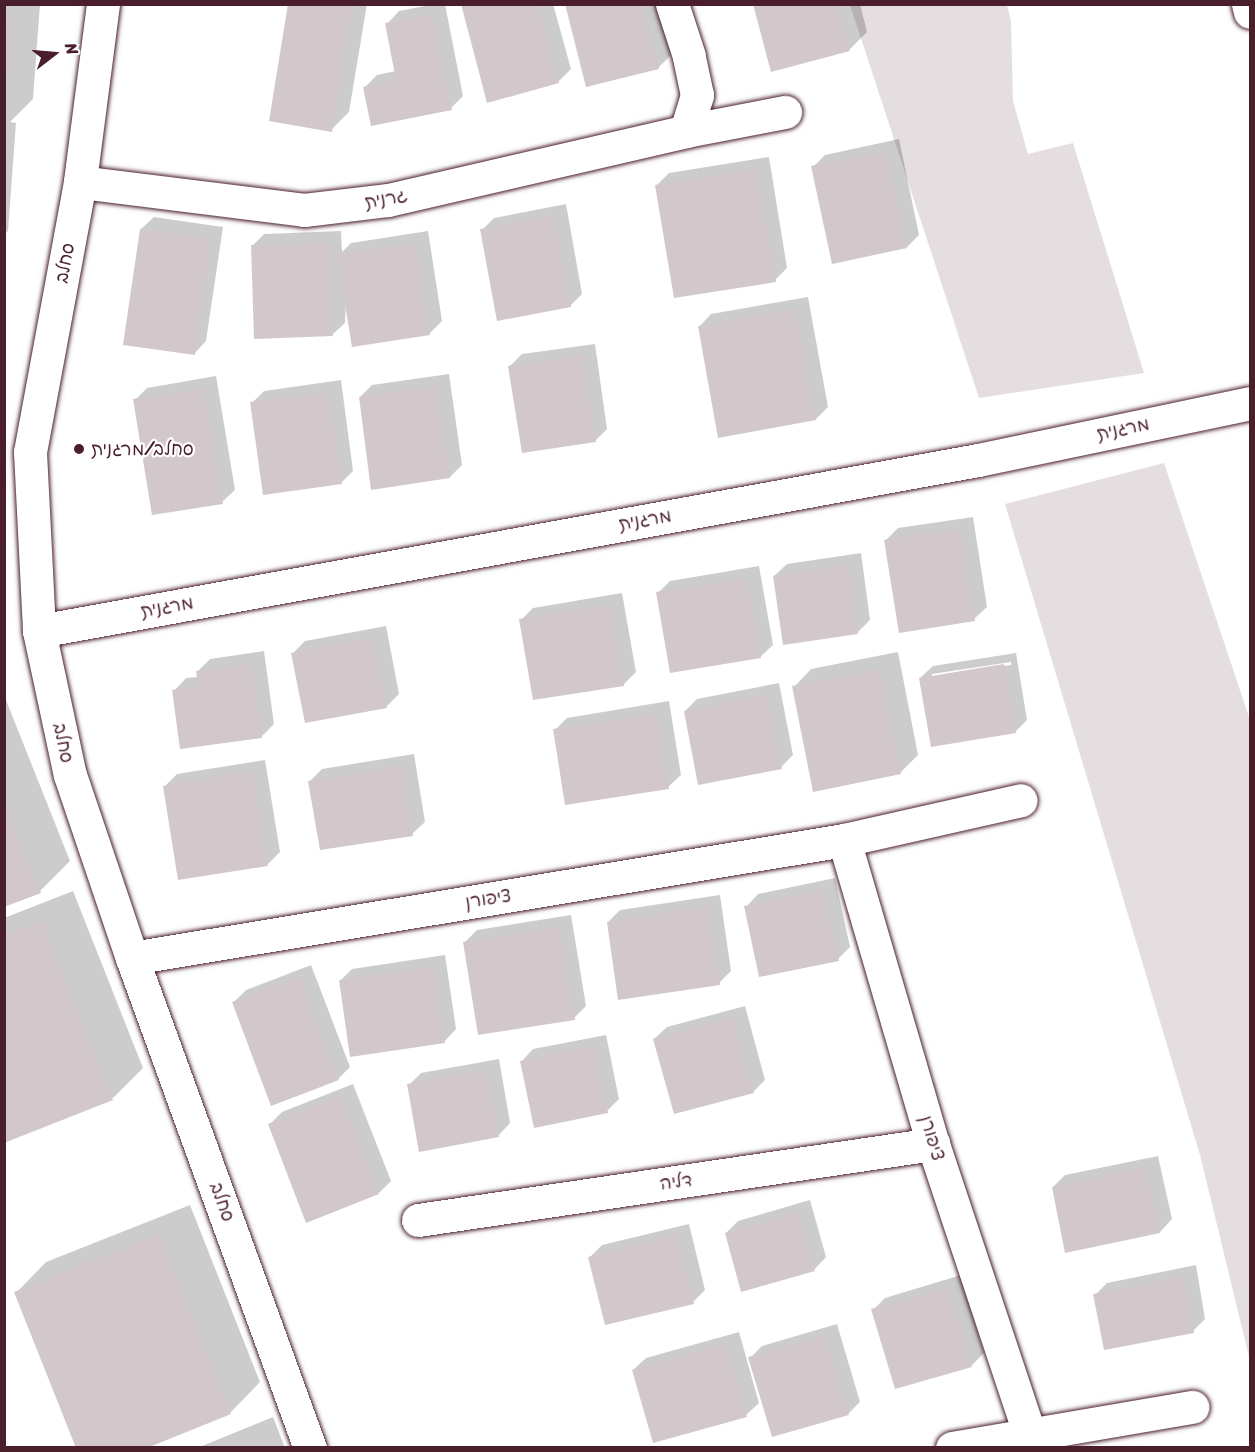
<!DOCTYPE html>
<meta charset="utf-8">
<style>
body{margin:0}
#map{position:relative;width:1255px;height:1452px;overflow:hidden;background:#fff;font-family:Sriracha,"Playpen Sans Hebrew",sans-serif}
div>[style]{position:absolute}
.green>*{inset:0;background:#e5dee0}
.shadow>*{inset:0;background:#0003}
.building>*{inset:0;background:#d2c7cb}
.roads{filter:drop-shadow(0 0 2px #4a1f2b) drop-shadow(0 0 2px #4a1f2b)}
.street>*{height:33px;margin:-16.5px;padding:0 16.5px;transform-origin:16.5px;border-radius:16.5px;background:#fff}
.dots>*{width:16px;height:16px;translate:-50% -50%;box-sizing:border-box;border:3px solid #fff;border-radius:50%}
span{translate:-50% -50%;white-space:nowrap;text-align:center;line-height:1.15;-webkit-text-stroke:4.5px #fff;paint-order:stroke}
.street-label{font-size:18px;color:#4a1f2b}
.poi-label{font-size:18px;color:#4a1f2b}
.left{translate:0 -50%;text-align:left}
.frame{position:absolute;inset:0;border:6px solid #4a1f2b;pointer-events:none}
.north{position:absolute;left:24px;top:24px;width:60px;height:60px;-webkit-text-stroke:4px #fff;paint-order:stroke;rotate:74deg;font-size:16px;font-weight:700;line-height:24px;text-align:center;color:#4a1f2b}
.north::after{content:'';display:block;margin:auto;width:21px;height:27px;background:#4a1f2b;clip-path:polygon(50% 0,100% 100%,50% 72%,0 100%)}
</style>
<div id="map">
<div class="green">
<i style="clip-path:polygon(850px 5px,1007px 5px,1011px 21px,1013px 101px,1028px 154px,1073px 143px,1144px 373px,979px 398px)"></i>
<i style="clip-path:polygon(1164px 463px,1250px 720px,1250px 1361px,1200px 1155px,1005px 504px)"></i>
</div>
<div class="shadow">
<i style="clip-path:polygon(4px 4px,40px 4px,33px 99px,10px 122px,16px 123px,8px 231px,4px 234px)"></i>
<i style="clip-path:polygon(290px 4px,367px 4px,349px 112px,331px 130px)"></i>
<i style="clip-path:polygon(435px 4px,445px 4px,463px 96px,451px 108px,365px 87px,377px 75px,396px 71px,387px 24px,399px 11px)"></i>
<i style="clip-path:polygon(462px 4px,553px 4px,571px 69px,559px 81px,488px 101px)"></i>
<i style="clip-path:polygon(567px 4px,665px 4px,676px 50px,658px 68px)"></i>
<i style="clip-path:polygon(755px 4px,860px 4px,867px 32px,849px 50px)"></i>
<i style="clip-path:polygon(899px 139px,919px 235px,907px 247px,813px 167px,825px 155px)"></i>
<i style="clip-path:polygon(769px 157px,787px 268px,775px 280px,657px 185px,669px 173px)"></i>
<i style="clip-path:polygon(566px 204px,582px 294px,570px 306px,482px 230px,494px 218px)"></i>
<i style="clip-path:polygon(154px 217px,223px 227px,206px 341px,194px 354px,141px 229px)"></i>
<i style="clip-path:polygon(341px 231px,342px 252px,351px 243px,428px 231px,442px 321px,430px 333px,346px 302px,345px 323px,332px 335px,252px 246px,264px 234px)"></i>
<i style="clip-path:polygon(808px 297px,828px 407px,816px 419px,699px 327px,711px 314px)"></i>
<i style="clip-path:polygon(595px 344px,607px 429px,595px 441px,510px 366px,522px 354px)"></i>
<i style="clip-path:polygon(449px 374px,462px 465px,450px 477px,360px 397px,372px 385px)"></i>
<i style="clip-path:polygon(216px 376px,235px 490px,222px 502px,135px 400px,147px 388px)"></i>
<i style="clip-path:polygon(341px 380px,353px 471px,341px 483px,252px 403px,264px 391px)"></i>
<i style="clip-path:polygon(973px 517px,987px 607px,974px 619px,886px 540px,898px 528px)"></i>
<i style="clip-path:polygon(861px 553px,870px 620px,858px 632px,774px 576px,787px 564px)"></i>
<i style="clip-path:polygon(759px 566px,773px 645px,760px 657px,658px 593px,670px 581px)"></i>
<i style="clip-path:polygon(622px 593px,636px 672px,624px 684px,521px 620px,533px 608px)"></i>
<i style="clip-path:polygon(386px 626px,399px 694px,387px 706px,306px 721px,293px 653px,305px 641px)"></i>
<i style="clip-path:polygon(264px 651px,274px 724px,262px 736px,174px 691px,186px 678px,198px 677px,198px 671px,210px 659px)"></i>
<i style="clip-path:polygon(898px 652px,918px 755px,900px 773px,794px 687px,811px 669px)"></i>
<i style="clip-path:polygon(evenodd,1016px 653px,1027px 720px,1015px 732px,920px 678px,933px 666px,1016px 653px,1011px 662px,1011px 665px,932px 677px,932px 674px,1011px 662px)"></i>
<i style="clip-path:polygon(779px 683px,793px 755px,781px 767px,685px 711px,697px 699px)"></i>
<i style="clip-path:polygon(4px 695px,70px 861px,40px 891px,4px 906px)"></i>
<i style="clip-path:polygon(669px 701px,681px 775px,668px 787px,555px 730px,567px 718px)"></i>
<i style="clip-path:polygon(414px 754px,425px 822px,412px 834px,310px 781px,322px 769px)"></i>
<i style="clip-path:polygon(265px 760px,280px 852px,268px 864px,165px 786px,177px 774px)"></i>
<i style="clip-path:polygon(835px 878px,850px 947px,838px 959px,746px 907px,758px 894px)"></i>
<i style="clip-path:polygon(73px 891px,143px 1068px,113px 1098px,4px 1142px,4px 918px)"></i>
<i style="clip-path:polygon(720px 895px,731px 971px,719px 983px,608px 922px,620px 910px)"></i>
<i style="clip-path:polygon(571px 915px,586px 1006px,574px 1018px,464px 943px,477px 930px)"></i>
<i style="clip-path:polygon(445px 955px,456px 1029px,444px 1042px,340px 981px,352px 969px)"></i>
<i style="clip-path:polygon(311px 965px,350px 1067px,338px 1079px,234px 1002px,246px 990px)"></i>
<i style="clip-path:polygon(745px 1006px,765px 1080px,753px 1092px,654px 1039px,667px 1027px)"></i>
<i style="clip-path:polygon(606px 1035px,619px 1099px,607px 1111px,521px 1062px,533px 1049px)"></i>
<i style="clip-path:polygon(499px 1059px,510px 1123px,498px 1136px,409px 1085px,421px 1073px)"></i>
<i style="clip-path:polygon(353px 1084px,391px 1181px,379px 1193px,270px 1124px,282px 1112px)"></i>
<i style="clip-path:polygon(1158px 1156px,1172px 1219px,1160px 1232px,1053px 1187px,1065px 1175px)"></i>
<i style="clip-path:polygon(810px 1200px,826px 1257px,814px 1270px,726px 1233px,738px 1221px)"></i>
<i style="clip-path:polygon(190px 1205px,260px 1382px,230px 1413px,16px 1293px,46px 1262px)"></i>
<i style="clip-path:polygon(689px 1224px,705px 1290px,693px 1302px,590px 1257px,602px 1245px)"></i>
<i style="clip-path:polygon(1196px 1265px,1205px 1319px,1193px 1331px,1095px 1295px,1107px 1283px)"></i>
<i style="clip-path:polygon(961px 1275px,984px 1353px,972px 1365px,896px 1388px,873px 1310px,885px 1298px)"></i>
<i style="clip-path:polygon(837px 1324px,860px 1402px,848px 1414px,750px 1358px,762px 1346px)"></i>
<i style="clip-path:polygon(739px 1332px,759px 1403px,746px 1415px,633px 1370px,646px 1358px)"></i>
<i style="clip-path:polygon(273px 1417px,285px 1448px,197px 1448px)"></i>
</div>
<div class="building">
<i style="clip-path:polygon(288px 4px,352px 6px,332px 132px,269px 121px)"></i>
<i style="clip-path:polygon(461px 4px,538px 4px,559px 83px,487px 103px)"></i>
<i style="clip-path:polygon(565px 4px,643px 4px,659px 69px,586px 87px)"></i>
<i style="clip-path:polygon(753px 4px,838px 4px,850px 51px,771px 72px)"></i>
<i style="clip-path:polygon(432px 14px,452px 110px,371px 126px,363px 87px,396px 80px,385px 23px)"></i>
<i style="clip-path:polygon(4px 21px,11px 21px,6px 92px,4px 92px)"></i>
<i style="clip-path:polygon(887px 151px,907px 248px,832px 264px,811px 166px)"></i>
<i style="clip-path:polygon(757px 168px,776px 282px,674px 298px,655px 185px)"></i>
<i style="clip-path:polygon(554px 216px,571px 307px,497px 321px,480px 229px)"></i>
<i style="clip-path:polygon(140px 229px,211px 239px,195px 355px,123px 345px)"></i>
<i style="clip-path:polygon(330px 243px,333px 336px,254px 339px,251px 245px)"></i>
<i style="clip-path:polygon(416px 243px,430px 335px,352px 347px,337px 255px)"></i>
<i style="clip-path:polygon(796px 309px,816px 420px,718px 438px,698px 326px)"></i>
<i style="clip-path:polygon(583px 355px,596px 442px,522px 453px,508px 366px)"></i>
<i style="clip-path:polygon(437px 386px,450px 478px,371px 490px,359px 397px)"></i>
<i style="clip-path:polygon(204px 388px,223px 504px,152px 515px,133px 399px)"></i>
<i style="clip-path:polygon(329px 392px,342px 484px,263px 495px,250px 402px)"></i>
<i style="clip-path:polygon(961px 528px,975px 621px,899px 633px,884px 540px)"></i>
<i style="clip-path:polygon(849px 565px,858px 634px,783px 645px,773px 576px)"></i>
<i style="clip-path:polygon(747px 577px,761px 658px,670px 673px,656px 592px)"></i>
<i style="clip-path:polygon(611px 605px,624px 686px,533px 700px,519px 619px)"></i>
<i style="clip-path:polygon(374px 637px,387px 708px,305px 723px,291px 653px)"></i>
<i style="clip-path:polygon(252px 663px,262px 738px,180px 749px,172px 690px,198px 686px,196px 671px)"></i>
<i style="clip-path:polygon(1004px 664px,1016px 733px,931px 747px,919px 678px)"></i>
<i style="clip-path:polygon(880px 669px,901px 774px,813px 792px,792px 686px)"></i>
<i style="clip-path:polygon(767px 694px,782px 769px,698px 785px,684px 711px)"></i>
<i style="clip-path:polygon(657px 713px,669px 789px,565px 805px,553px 729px)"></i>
<i style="clip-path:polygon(402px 765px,413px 836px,320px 850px,308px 781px)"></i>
<i style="clip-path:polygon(253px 771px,268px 866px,178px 880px,163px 786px)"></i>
<i style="clip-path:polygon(4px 801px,41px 893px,4px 907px)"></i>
<i style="clip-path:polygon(823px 889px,839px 961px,759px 977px,744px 906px)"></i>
<i style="clip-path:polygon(708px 906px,720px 985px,618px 1000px,607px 922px)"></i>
<i style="clip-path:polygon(42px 920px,113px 1100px,4px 1143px,4px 935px)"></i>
<i style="clip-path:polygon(560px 926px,575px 1020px,478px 1035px,463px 942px)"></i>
<i style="clip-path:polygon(434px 966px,445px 1043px,350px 1057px,339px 980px)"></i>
<i style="clip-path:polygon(299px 976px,339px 1080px,271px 1106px,232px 1002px)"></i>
<i style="clip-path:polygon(733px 1017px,754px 1093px,674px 1114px,653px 1039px)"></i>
<i style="clip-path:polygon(594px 1046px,608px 1113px,534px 1128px,520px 1061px)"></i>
<i style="clip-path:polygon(487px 1070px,499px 1137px,419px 1152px,407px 1084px)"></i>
<i style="clip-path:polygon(341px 1095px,379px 1194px,306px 1223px,268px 1124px)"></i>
<i style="clip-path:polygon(1146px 1167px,1160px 1233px,1065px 1253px,1052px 1187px)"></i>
<i style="clip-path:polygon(798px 1212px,815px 1271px,741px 1292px,725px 1233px)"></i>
<i style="clip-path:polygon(159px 1234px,231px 1414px,147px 1448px,76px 1448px,14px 1292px)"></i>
<i style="clip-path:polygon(677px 1235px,694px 1304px,605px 1325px,588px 1257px)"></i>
<i style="clip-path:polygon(1184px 1276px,1194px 1333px,1104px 1350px,1093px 1294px)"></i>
<i style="clip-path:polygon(949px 1287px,972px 1367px,895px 1389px,871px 1309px)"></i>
<i style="clip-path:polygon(825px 1335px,849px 1415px,772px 1437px,748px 1357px)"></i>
<i style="clip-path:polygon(727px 1343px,747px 1417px,653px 1443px,632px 1370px)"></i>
</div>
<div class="roads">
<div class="street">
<i style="left:103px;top:4px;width:179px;rotate:97.4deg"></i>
<i style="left:80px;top:182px;width:275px;rotate:100.5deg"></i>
<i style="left:30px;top:452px;width:179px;rotate:87.1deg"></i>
<i style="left:39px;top:631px;width:147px;rotate:77.9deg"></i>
<i style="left:70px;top:775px;width:193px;rotate:71.3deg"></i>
<i style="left:132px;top:958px;width:521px;rotate:70.04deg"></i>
<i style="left:1248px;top:4px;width:8px;rotate:76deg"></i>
<i style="left:686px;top:131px;width:101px;rotate:-10.9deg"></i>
<i style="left:80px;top:182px;width:226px;rotate:7.1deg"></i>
<i style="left:304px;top:210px;width:85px;rotate:-6.8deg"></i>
<i style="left:388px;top:200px;width:306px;rotate:-13deg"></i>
<i style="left:686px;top:131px;width:38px;rotate:-73deg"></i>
<i style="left:697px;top:95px;width:40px;rotate:-102deg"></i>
<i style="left:689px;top:56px;width:55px;rotate:-108.1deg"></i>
<i style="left:39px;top:631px;width:954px;rotate:-10.32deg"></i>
<i style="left:978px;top:460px;width:278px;rotate:-11.8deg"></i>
<i style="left:844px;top:840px;width:317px;rotate:73.7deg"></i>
<i style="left:933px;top:1144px;width:305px;rotate:71.6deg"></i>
<i style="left:132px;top:958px;width:722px;rotate:-9.41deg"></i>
<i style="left:844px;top:840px;width:181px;rotate:-12.7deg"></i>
<i style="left:418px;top:1220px;width:521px;rotate:-8.39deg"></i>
<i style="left:952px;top:1448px;width:244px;rotate:-9.7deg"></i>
</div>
</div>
<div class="dots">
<i style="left:79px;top:449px;background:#4a1f2b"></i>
</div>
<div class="street-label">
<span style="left:386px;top:199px;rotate:-10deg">גרנית</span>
<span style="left:65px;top:263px;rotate:-79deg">סחלב</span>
<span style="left:1123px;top:429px;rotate:-12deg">מרגנית</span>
<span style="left:645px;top:520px;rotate:-10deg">מרגנית</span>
<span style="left:167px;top:607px;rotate:-10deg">מרגנית</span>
<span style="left:63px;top:743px;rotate:78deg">סחלב</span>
<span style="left:488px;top:899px;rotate:-9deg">ציפורן</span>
<span style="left:932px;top:1138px;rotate:73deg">ציפורן</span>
<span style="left:676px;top:1182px;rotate:-8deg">דליה</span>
<span style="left:222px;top:1202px;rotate:70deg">סחלב</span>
</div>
<div class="poi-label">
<span class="left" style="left:91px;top:449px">סחלב/מרגנית</span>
</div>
<div class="frame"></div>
<div class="north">N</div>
</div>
